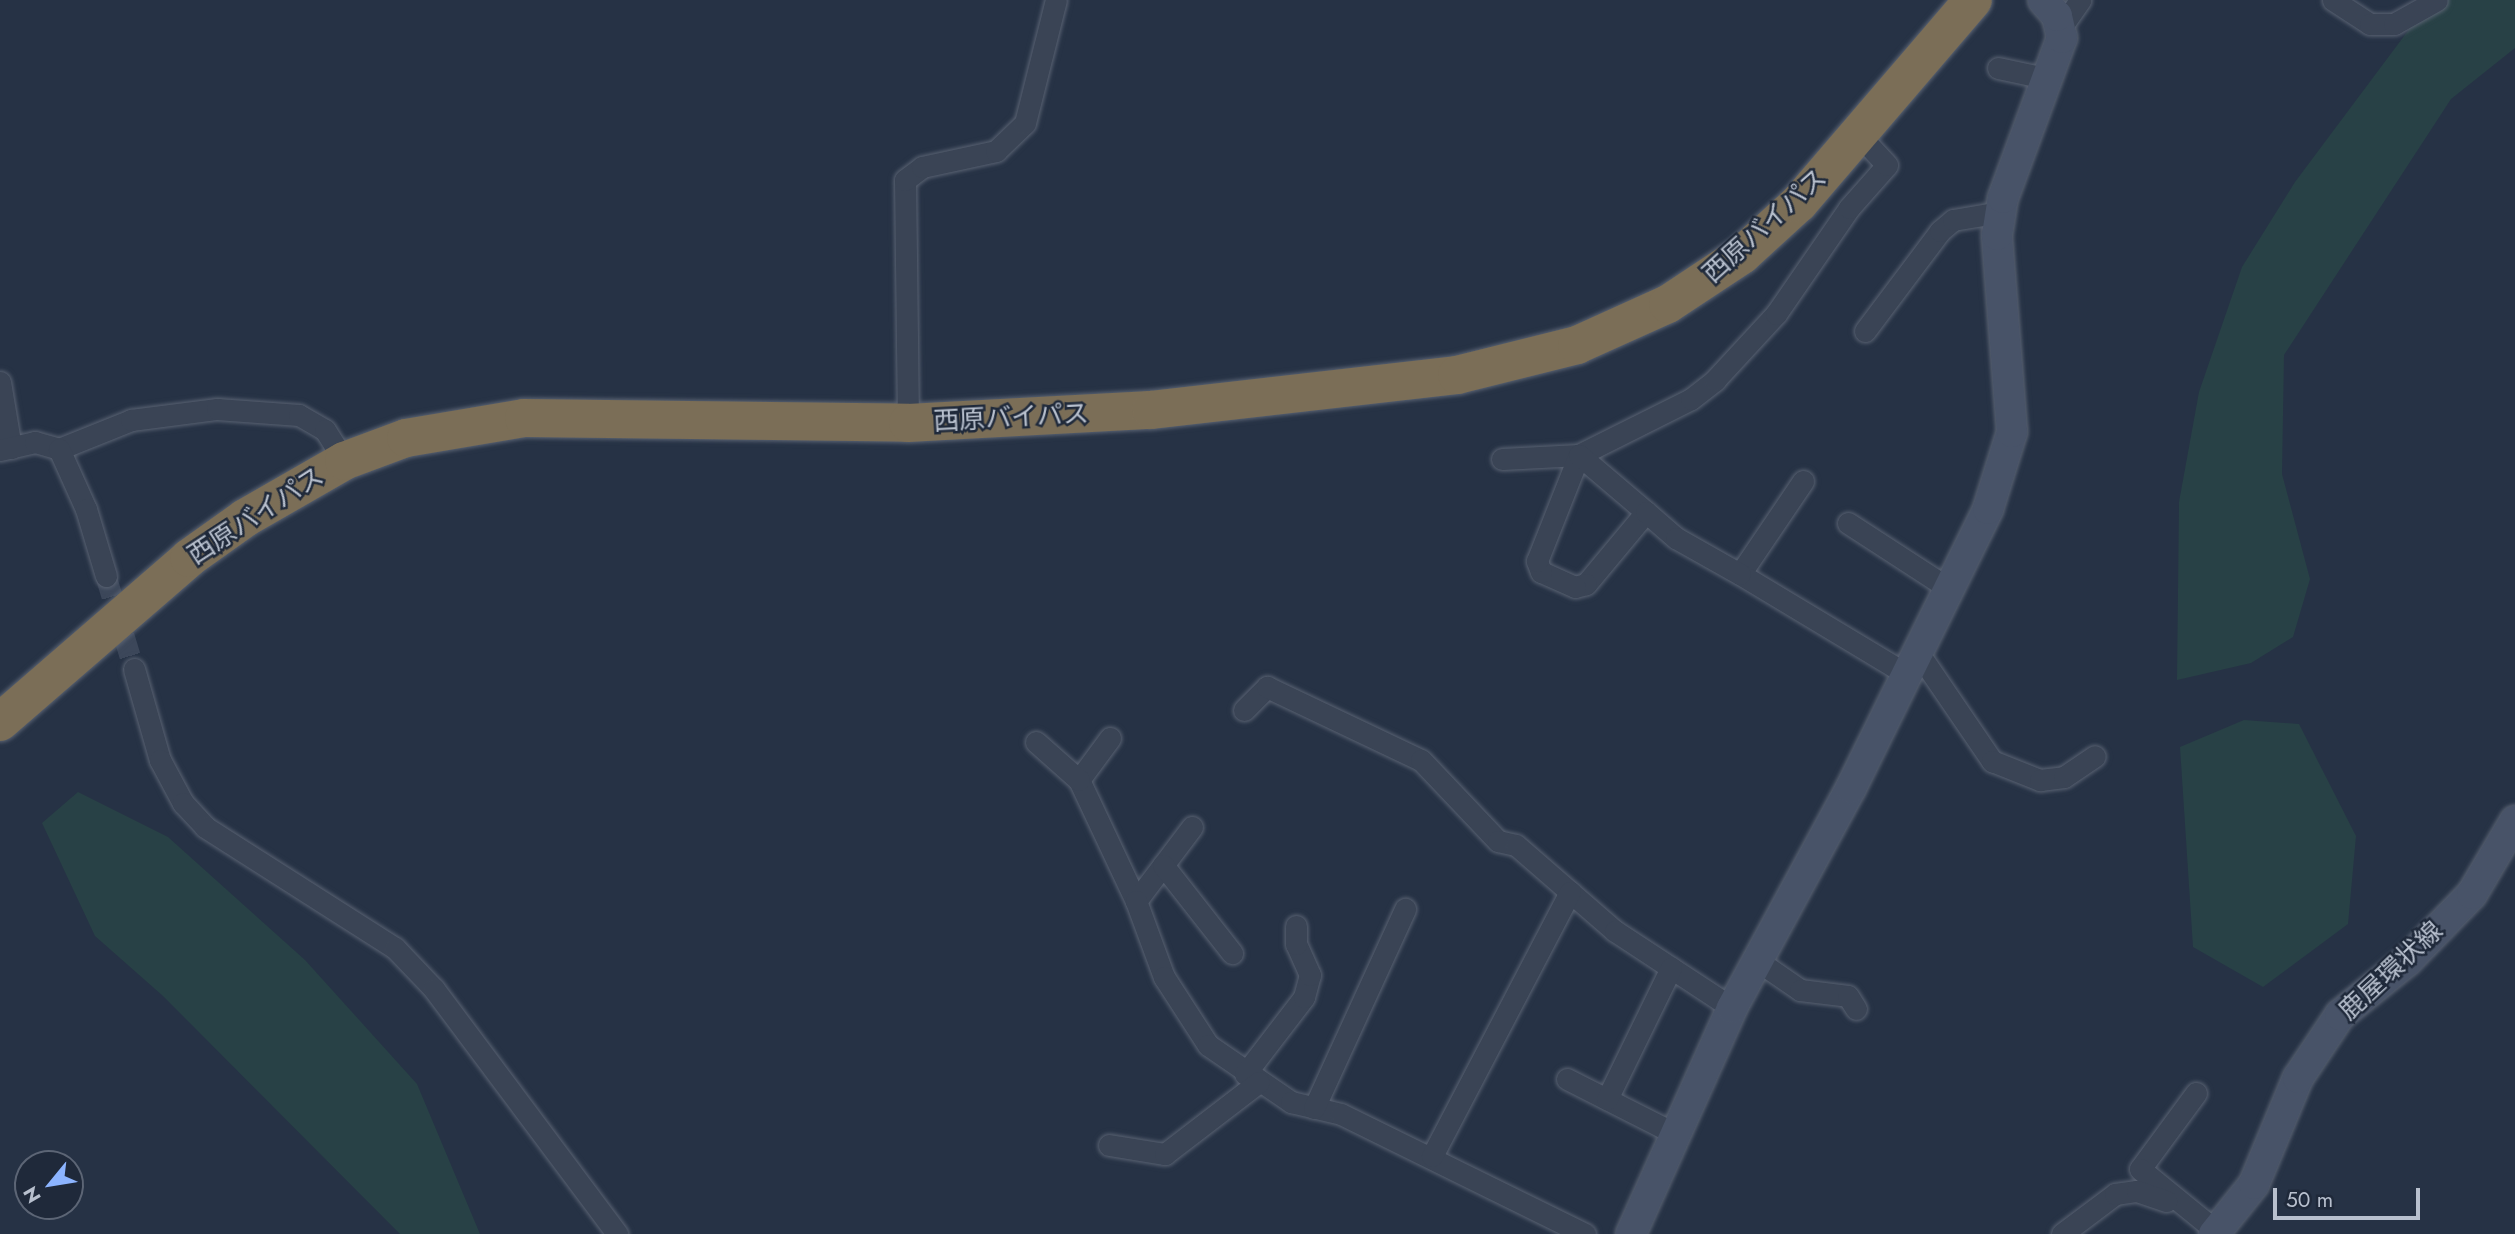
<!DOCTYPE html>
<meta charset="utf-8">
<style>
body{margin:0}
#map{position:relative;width:2515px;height:1234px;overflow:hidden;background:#263245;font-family:Jost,"Noto Sans JP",sans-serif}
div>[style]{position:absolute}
.green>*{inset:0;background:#284146}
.street-tunnel>*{height:21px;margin-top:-10.5px;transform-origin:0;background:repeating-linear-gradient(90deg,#3c475a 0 21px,transparent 0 31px)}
.roads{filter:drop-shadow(0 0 2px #596272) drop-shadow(0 0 2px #596272)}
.street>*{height:21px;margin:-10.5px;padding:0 10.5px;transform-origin:10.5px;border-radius:10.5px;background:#3a4455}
.secondary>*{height:30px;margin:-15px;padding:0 15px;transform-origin:15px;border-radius:15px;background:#485368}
.highway>*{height:38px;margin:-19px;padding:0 19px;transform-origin:19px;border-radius:19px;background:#7b6e57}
span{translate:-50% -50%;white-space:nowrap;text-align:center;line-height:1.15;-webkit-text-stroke:5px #1f293a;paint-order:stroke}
.street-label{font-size:26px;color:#b8c0ce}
.north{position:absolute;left:14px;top:1150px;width:70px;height:70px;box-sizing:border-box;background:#1f293a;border:2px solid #5c6575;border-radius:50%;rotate:240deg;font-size:19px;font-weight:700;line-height:28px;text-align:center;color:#b8c0ce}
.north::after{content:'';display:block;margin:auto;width:24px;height:32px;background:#8cb4ff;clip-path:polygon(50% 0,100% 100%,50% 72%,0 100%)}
.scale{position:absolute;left:2273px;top:1188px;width:147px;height:32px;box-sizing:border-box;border:4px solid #b8c0ce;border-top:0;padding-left:9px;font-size:21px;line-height:24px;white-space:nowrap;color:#b8c0ce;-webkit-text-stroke:5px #1f293a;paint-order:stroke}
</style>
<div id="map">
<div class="green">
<i style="clip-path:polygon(2431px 0,2515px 0,2515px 48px,2451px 99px,2284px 355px,2282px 474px,2310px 579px,2293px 637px,2251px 663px,2177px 680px,2179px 502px,2199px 392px,2242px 267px,2295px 182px)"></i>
<i style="clip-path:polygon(2244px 720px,2299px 724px,2356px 836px,2348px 924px,2263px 987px,2193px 947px,2180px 747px)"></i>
<i style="clip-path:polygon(78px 792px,168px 837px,305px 960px,417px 1084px,480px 1234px,400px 1234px,163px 996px,95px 936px,42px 823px)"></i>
</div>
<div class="street-tunnel">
<i style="left:106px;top:576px;width:97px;rotate:73.2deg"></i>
</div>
<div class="roads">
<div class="street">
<i style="left:2333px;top:0;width:44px;rotate:33deg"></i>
<i style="left:2370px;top:24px;width:24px"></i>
<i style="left:2394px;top:24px;width:49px;rotate:-29.2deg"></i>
<i style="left:2062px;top:26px;width:32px;rotate:-55deg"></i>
<i style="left:1998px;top:68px;width:53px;rotate:11.9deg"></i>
<i style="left:1865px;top:331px;width:125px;rotate:-53.1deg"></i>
<i style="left:1940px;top:231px;width:17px;rotate:-40deg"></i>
<i style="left:1953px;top:220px;width:49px;rotate:-9.5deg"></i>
<i style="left:0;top:382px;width:67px;rotate:80.5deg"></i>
<i style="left:908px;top:423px;width:243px;rotate:-90.7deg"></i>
<i style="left:905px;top:180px;width:21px;rotate:-37deg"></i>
<i style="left:922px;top:167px;width:76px;rotate:-12.2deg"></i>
<i style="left:996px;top:151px;width:40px;rotate:-44deg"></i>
<i style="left:1025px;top:123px;width:127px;rotate:-75.9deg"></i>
<i style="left:59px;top:449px;width:78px;rotate:-21.9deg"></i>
<i style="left:131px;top:420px;width:87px;rotate:-7.3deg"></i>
<i style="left:217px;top:409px;width:82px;rotate:4.2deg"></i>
<i style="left:299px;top:415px;width:30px;rotate:30deg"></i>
<i style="left:325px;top:430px;width:36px;rotate:58deg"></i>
<i style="left:0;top:450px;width:36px;rotate:-13deg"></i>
<i style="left:35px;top:442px;width:25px;rotate:16deg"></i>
<i style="left:59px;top:449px;width:66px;rotate:65.8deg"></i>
<i style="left:86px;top:509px;width:70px;rotate:73.4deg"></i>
<i style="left:1502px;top:459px;width:77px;rotate:-3deg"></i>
<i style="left:1579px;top:455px;width:125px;rotate:-26.6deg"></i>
<i style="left:1691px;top:399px;width:31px;rotate:-38deg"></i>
<i style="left:1715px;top:380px;width:90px;rotate:-47.3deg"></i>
<i style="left:1776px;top:314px;width:129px;rotate:-55.4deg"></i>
<i style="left:1849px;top:208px;width:57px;rotate:-48.5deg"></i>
<i style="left:1887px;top:165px;width:40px;rotate:-133deg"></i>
<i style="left:1803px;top:481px;width:112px;rotate:124.1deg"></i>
<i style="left:1740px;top:574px;width:196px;rotate:31deg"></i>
<i style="left:1646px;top:512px;width:94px;rotate:129.8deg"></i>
<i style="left:1586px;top:584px;width:11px;rotate:165deg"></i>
<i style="left:1575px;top:587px;width:37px;rotate:-156deg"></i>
<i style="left:1541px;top:572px;width:12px;rotate:-110deg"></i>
<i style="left:1537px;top:561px;width:114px;rotate:-68.4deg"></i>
<i style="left:1579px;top:455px;width:88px;rotate:40.4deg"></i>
<i style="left:1646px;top:512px;width:40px;rotate:41deg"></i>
<i style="left:1676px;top:538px;width:73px;rotate:29.4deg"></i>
<i style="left:1848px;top:523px;width:123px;rotate:33deg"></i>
<i style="left:1919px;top:654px;width:130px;rotate:55.7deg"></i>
<i style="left:1992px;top:761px;width:52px;rotate:21.6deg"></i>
<i style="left:2040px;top:780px;width:24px;rotate:-7deg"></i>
<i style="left:2064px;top:777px;width:37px;rotate:-34deg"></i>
<i style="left:134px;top:669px;width:95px;rotate:74.1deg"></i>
<i style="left:160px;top:760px;width:49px;rotate:61.9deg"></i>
<i style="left:183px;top:803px;width:33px;rotate:47deg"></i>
<i style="left:205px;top:827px;width:225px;rotate:32.5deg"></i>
<i style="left:395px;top:948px;width:57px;rotate:46.4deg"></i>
<i style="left:434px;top:989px;width:306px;rotate:53.2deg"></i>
<i style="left:1244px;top:710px;width:33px;rotate:-45deg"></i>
<i style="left:1267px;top:687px;width:170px;rotate:25.4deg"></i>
<i style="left:1421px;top:760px;width:112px;rotate:46.5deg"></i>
<i style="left:1498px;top:841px;width:18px;rotate:13deg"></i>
<i style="left:1516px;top:845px;width:131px;rotate:41deg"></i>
<i style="left:1615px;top:931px;width:140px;rotate:33.3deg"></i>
<i style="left:1110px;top:738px;width:52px;rotate:126.4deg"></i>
<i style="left:1079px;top:780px;width:134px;rotate:64.8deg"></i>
<i style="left:1036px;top:742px;width:57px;rotate:41.5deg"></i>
<i style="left:1192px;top:827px;width:93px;rotate:127.1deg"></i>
<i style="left:1136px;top:901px;width:81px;rotate:69.8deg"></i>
<i style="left:1164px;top:977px;width:81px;rotate:57.1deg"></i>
<i style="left:1208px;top:1045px;width:101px;rotate:34.5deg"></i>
<i style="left:1291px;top:1102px;width:51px;rotate:13.5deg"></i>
<i style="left:1341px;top:1114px;width:272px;rotate:26.2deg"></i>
<i style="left:1163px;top:865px;width:112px;rotate:51.9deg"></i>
<i style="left:1758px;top:961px;width:51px;rotate:34.6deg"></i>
<i style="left:1800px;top:990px;width:48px;rotate:7.1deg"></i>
<i style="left:1848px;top:996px;width:15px;rotate:58deg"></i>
<i style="left:1245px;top:1074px;width:97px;rotate:-52.5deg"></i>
<i style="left:1304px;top:997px;width:23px;rotate:-75deg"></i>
<i style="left:1310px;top:975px;width:34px;rotate:-114deg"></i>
<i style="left:1296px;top:944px;width:18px;rotate:-90deg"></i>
<i style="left:1567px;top:1079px;width:122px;rotate:26.8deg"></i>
<i style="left:2196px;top:1093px;width:94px;rotate:126.4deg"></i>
<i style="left:2140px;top:1169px;width:98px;rotate:39.2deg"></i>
<i style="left:1607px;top:1099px;width:146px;rotate:-64deg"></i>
<i style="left:1314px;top:1108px;width:219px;rotate:-65.4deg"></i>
<i style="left:1109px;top:1145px;width:57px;rotate:9.1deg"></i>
<i style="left:1165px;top:1154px;width:118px;rotate:-37.5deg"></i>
<i style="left:1432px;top:1156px;width:298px;rotate:-62.4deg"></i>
<i style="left:2062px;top:1234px;width:66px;rotate:-37deg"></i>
<i style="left:2115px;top:1194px;width:22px;rotate:-8deg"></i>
<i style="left:2137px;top:1191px;width:31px;rotate:19deg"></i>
</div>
<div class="secondary">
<i style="left:1631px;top:1234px;width:248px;rotate:-65.9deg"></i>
<i style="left:1732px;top:1008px;width:250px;rotate:-61.6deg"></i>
<i style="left:1851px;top:788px;width:311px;rotate:-63.8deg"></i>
<i style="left:1988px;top:509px;width:81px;rotate:-72.7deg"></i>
<i style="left:2012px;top:432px;width:198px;rotate:-94.4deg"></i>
<i style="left:1997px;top:235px;width:37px;rotate:-81deg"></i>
<i style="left:2003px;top:198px;width:171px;rotate:-69.8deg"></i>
<i style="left:2062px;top:38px;width:23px;rotate:-103deg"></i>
<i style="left:2057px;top:16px;width:21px;rotate:-131deg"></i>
<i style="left:2214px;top:1234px;width:64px;rotate:-51.3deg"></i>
<i style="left:2254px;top:1184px;width:115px;rotate:-67.5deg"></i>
<i style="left:2298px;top:1078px;width:76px;rotate:-56.3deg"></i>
<i style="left:2340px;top:1015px;width:86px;rotate:-38.9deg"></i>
<i style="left:2407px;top:961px;width:93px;rotate:-45.9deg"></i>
<i style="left:2472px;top:894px;width:85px;rotate:-59.5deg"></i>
</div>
<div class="highway">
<i style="left:0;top:722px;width:250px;rotate:-40.9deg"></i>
<i style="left:189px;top:558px;width:69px;rotate:-35.5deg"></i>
<i style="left:245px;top:518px;width:114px;rotate:-29.9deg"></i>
<i style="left:344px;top:461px;width:66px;rotate:-20.4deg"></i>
<i style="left:406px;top:438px;width:120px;rotate:-9.6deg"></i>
<i style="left:524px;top:418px;width:384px;rotate:0.7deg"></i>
<i style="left:908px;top:423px;width:243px;rotate:-3.1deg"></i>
<i style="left:1151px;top:410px;width:308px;rotate:-6.5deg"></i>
<i style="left:1457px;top:375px;width:124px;rotate:-14deg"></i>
<i style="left:1577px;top:345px;width:100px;rotate:-24.3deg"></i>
<i style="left:1668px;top:304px;width:89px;rotate:-33.5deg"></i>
<i style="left:1742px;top:255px;width:77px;rotate:-42.4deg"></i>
<i style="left:1799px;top:203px;width:267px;rotate:-49.4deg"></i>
</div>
</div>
<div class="street-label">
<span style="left:1765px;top:226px;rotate:-42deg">西原バイパス</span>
<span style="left:1011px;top:418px;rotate:-3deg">西原バイパス</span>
<span style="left:256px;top:516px;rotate:-33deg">西原バイパス</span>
<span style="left:2391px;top:971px;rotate:-43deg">鹿屋環状線</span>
</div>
<div class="north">N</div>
<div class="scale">50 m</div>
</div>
